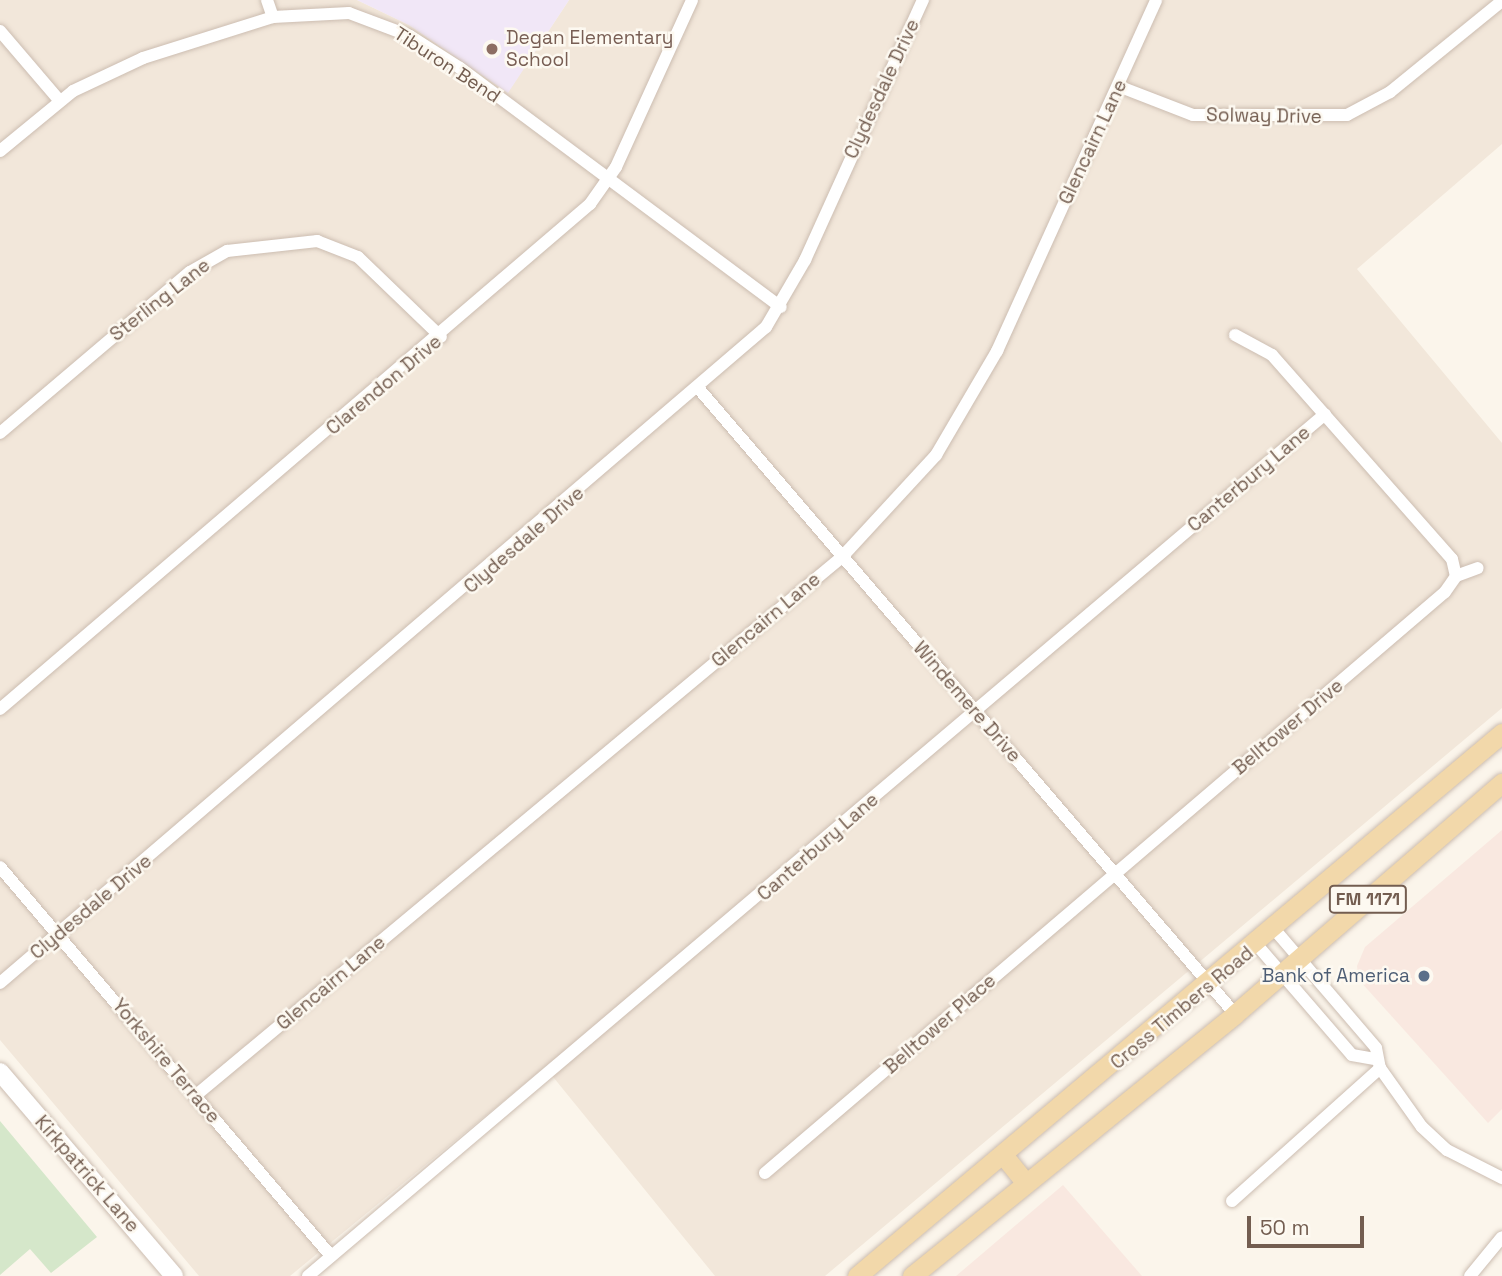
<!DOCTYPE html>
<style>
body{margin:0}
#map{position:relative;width:1502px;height:1276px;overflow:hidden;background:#fbf5eb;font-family:"Space Grotesk",sans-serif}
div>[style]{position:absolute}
.residential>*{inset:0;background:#f2e7da}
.commercial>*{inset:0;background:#f9e8e0}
.education>*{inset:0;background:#f1e7f7}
.green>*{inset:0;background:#d5e7ca}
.roads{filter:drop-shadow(0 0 2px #ccbdb1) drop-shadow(0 0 2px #ccbdb1)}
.street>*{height:12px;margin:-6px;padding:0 6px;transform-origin:6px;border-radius:6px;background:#fff}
.secondary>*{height:18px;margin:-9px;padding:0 9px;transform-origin:9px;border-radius:9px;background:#fff}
.primary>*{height:19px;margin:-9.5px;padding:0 9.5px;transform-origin:9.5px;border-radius:9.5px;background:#f2d8aa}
.dots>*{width:19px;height:19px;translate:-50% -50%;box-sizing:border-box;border:4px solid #fdf9f1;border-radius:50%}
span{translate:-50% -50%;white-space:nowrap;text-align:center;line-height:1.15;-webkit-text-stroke:5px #fdf9f1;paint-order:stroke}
.shield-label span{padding:2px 5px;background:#fdf9f1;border:2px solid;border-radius:5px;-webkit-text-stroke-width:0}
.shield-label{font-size:18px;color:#735d50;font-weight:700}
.education-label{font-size:19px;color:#785e54}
.left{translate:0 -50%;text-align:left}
.street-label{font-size:19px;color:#735d50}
.service-label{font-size:19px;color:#4e5e75}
.right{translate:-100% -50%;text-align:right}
.scale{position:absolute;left:1247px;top:1216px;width:117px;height:32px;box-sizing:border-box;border:4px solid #735d50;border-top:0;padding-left:9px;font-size:21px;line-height:24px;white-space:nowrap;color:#735d50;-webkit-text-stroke:5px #fdf9f1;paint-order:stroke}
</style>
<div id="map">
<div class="residential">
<i style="clip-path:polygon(0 0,357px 0,409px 25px,508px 92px,569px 0,1502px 0,1502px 144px,1357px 269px,1502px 443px,1502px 708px,825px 1276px,715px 1276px,545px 1067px,290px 1276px,199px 1276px,0 1040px)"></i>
</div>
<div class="commercial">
<i style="clip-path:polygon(1502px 830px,1502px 1109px,1488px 1123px,1359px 980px,1357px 966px,1365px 947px)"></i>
<i style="clip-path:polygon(1063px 1185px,1142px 1276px,956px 1276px)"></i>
</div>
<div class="education">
<i style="clip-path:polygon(357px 0,569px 0,508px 93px,409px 25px)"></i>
</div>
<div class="green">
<i style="clip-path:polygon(0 1121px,97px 1237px,51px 1273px,30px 1249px,0 1275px)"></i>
</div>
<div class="roads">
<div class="street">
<i style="left:267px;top:0;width:18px;rotate:71deg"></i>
<i style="left:0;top:31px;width:91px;rotate:49.5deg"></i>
<i style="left:1118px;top:86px;width:80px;rotate:21.1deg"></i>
<i style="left:1193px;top:115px;width:154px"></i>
<i style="left:1347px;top:115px;width:49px;rotate:-28.1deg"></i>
<i style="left:1390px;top:92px;width:144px;rotate:-39.1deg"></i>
<i style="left:0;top:151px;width:94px;rotate:-39.4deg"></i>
<i style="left:73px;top:91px;width:77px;rotate:-25.2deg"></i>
<i style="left:143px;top:58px;width:136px;rotate:-17.5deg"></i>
<i style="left:273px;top:17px;width:76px;rotate:-3deg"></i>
<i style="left:349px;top:13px;width:65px;rotate:20.7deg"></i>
<i style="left:410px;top:36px;width:59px;rotate:32.6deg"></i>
<i style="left:460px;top:68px;width:400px;rotate:36.7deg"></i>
<i style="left:1235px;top:335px;width:42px;rotate:28.4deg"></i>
<i style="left:1272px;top:355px;width:272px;rotate:48.6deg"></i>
<i style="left:1452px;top:559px;width:17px;rotate:77deg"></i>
<i style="left:699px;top:389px;width:823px;rotate:49.38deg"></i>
<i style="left:0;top:433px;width:249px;rotate:-40.3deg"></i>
<i style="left:190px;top:272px;width:43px;rotate:-29.6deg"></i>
<i style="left:227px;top:251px;width:91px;rotate:-6.3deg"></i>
<i style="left:317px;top:241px;width:44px;rotate:21.3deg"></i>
<i style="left:358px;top:257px;width:115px;rotate:43.9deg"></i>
<i style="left:1456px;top:576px;width:23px;rotate:-20deg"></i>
<i style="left:0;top:709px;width:777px;rotate:-40.56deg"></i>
<i style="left:590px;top:204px;width:45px;rotate:-54.9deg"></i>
<i style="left:616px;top:167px;width:183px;rotate:-65.5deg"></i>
<i style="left:0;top:867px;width:511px;rotate:49.61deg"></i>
<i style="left:1275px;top:930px;width:155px;rotate:49.4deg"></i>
<i style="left:1376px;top:1048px;width:20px;rotate:79deg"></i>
<i style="left:1380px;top:1068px;width:72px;rotate:54.6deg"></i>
<i style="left:1422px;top:1127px;width:34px;rotate:43deg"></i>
<i style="left:1447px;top:1150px;width:62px;rotate:27deg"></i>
<i style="left:1257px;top:945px;width:145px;rotate:49.2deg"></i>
<i style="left:1352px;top:1055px;width:23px;rotate:10deg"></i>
<i style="left:0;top:983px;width:1009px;rotate:-40.58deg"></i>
<i style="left:766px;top:327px;width:78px;rotate:-59.8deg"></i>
<i style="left:805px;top:260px;width:286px;rotate:-65.6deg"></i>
<i style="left:195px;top:1096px;width:842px;rotate:-39.8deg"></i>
<i style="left:842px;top:557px;width:139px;rotate:-47.3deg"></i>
<i style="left:936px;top:455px;width:121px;rotate:-59.6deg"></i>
<i style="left:997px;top:351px;width:385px;rotate:-65.6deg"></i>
<i style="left:765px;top:1173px;width:894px;rotate:-40.51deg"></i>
<i style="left:1445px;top:592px;width:19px;rotate:-55deg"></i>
<i style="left:1232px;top:1201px;width:199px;rotate:-41.9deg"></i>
<i style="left:308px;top:1276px;width:1333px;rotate:-40.28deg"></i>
<i style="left:1470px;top:1276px;width:50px;rotate:-50.6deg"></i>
</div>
<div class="secondary">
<i style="left:0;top:1072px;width:268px;rotate:49.5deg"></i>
</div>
<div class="primary">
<i style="left:1004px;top:1156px;width:35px;rotate:51deg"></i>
<i style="left:857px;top:1276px;width:843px;rotate:-40.09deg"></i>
<i style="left:912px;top:1276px;width:416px;rotate:-39deg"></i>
<i style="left:1235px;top:1014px;width:353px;rotate:-40.9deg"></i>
</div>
</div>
<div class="dots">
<i style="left:492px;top:49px;background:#8d6e63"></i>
<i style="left:1424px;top:976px;background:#5c6f8a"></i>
</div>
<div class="shield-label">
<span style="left:1368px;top:899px">FM 1171</span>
</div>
<div class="education-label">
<span class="left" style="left:506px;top:49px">Degan Elementary<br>School</span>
</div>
<div class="street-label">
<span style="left:447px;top:65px;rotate:33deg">Tiburon Bend</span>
<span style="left:882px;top:89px;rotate:-65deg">Clydesdale Drive</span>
<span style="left:1264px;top:116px;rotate:1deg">Solway Drive</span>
<span style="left:1093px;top:142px;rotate:-65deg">Glencairn Lane</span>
<span style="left:160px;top:300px;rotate:-38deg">Sterling Lane</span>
<span style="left:384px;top:385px;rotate:-40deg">Clarendon Drive</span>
<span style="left:1249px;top:479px;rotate:-40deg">Canterbury Lane</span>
<span style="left:524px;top:540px;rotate:-41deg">Clydesdale Drive</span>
<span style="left:766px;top:620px;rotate:-40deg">Glencairn Lane</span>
<span style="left:967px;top:702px;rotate:49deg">Windemere Drive</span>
<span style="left:1288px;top:727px;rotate:-40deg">Belltower Drive</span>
<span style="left:818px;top:847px;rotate:-41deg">Canterbury Lane</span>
<span style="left:91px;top:907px;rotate:-40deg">Clydesdale Drive</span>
<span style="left:331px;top:983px;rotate:-40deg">Glencairn Lane</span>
<span style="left:1182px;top:1008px;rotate:-40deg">Cross Timbers Road</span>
<span style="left:940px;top:1024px;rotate:-41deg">Belltower Place</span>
<span style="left:166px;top:1061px;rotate:50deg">Yorkshire Terrace</span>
<span style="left:87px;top:1174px;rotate:49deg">Kirkpatrick Lane</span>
</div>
<div class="service-label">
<span class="right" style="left:1410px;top:976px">Bank of America</span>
</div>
<div class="scale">50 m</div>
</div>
